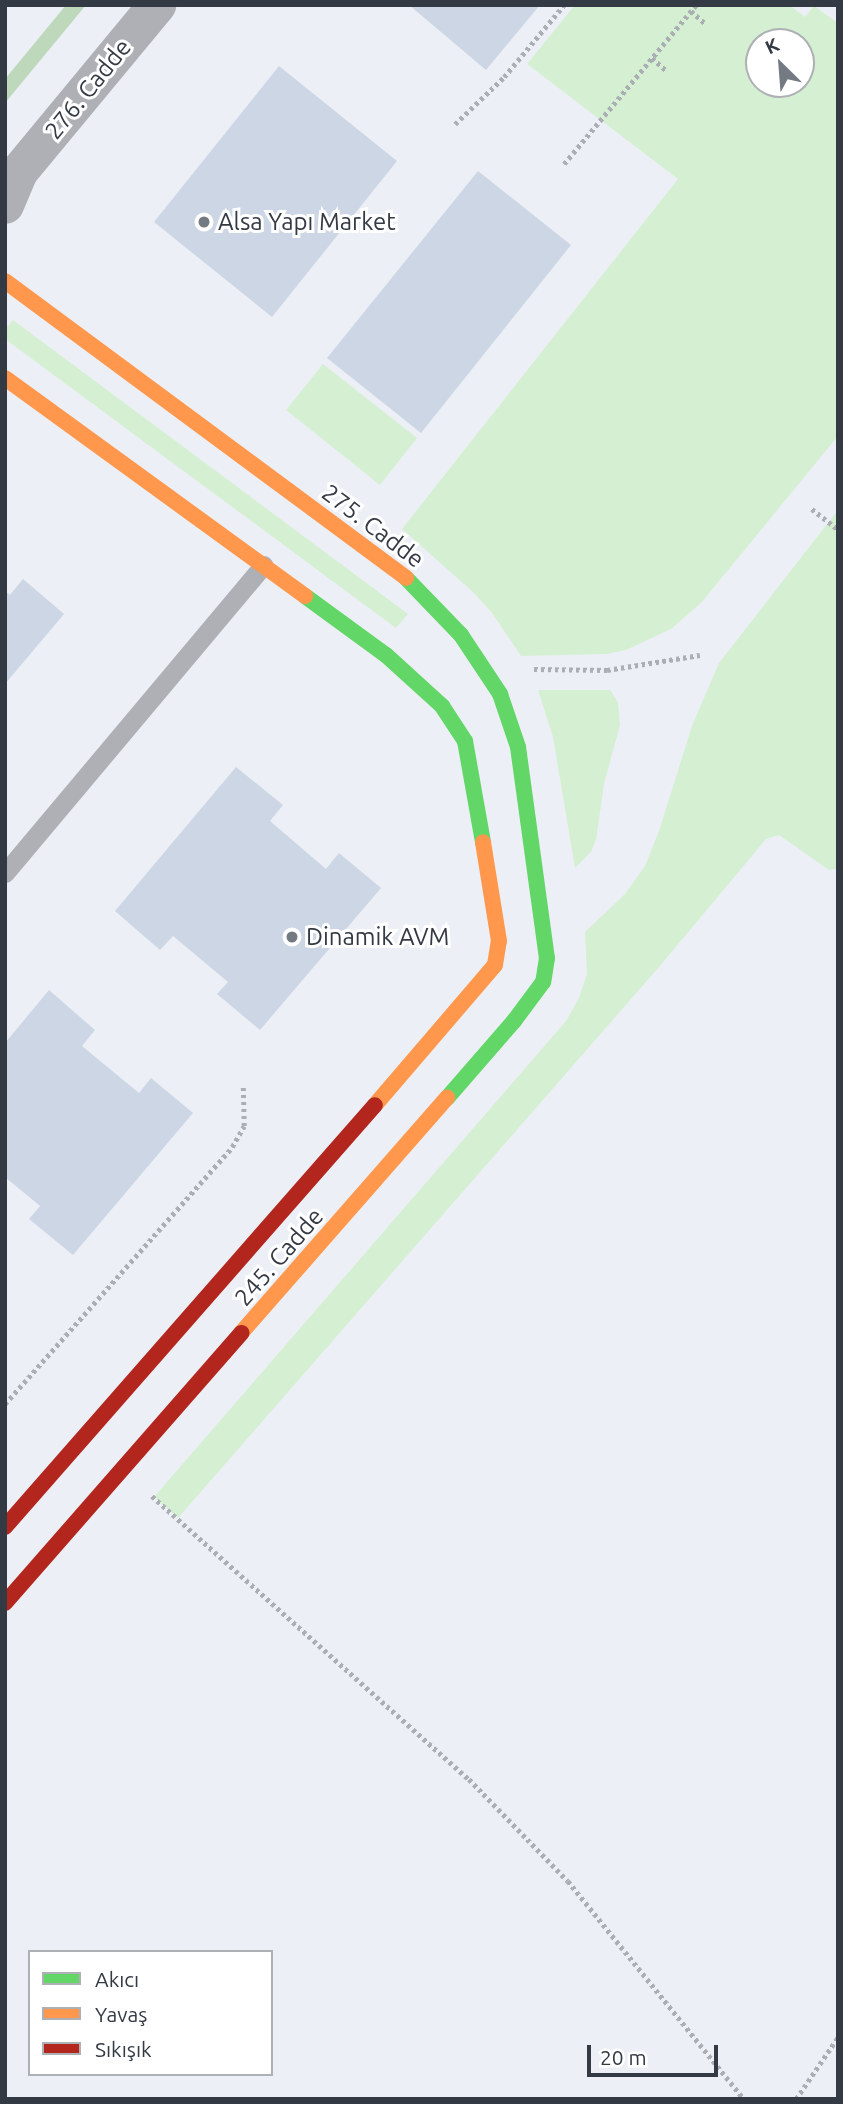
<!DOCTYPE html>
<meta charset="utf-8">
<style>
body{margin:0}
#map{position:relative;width:843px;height:2104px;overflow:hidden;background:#ecf0f6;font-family:Ubuntu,sans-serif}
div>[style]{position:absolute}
.green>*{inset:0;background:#d5efd2}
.forest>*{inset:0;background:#bdd8ba}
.building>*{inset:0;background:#cdd6e4}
.path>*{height:4.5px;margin-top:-2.25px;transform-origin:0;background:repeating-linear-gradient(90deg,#abafb3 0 3.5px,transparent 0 7px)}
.lane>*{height:19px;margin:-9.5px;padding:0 9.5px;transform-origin:9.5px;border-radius:9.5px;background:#aeb0b5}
.street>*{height:38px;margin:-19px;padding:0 19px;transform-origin:19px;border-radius:19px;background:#aeb0b5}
.fast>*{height:16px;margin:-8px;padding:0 8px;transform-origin:8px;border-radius:8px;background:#63d668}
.slow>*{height:16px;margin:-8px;padding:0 8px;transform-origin:8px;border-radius:8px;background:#ff974d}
.jam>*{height:16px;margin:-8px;padding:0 8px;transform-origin:8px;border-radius:8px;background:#b3261e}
.dots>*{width:19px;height:19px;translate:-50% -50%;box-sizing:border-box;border:4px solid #fff;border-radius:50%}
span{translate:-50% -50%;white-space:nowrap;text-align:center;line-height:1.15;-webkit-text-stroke:6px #fff;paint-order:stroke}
.street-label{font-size:24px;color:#333a44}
.poi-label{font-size:24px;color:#333a44}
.left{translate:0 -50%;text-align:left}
.frame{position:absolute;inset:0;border:7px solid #333a44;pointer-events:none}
.legend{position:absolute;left:28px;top:1950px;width:245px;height:126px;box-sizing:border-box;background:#fff;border:2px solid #adb0b4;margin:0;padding:9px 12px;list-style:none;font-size:21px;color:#333a44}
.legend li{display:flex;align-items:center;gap:14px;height:35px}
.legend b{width:35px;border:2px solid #adb0b4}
.north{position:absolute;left:745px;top:28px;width:70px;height:70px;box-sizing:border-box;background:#fff;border:2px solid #adb0b4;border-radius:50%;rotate:335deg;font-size:19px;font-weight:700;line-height:28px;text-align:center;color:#333a44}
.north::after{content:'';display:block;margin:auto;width:24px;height:32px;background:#747a82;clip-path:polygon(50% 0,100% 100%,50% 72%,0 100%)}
.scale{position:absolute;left:587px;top:2045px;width:131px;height:32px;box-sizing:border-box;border:4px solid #333a44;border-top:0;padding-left:9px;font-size:21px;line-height:24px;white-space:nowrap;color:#333a44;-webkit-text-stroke:5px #fff;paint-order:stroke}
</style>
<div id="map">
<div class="green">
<i style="clip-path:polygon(evenodd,575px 5px,789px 5px,805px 17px,814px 6px,838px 23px,838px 436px,701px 603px,671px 629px,626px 650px,607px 654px,521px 656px,492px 613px,473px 592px,402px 529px,678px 179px,527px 64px,575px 5px,759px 42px,801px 42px,801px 84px,759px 84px,759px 42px)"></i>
<i style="clip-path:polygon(13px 320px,408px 614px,396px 628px,5px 339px,5px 330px)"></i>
<i style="clip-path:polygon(323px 364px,417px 438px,380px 485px,286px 410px)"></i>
<i style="clip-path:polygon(838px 510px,838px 869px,829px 870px,779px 835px,766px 839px,659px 967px,178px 1518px,154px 1497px,566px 1021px,579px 998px,587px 974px,585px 932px,625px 894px,645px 866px,659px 831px,692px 726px,719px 663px)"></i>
<i style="clip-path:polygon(538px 690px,610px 690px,618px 702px,620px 725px,604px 784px,596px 840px,591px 852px,575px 868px,553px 737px)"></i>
</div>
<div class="forest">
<i style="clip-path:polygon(66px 5px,86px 5px,5px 103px,5px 79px)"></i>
</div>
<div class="building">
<i style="clip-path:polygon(409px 5px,540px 5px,486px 70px)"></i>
<i style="clip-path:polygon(279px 66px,397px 161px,272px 317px,154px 222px)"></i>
<i style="clip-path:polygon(478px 171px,571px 245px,421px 433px,327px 358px)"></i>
<i style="clip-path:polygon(23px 579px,64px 614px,5px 684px,5px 591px,10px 595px)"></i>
<i style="clip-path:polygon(236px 767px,283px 805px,270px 821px,326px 869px,339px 853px,381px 888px,260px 1030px,217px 994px,228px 982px,173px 936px,160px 950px,115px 911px)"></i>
<i style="clip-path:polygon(49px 990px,95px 1030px,82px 1046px,139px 1093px,151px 1078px,193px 1113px,73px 1255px,29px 1219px,40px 1206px,5px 1177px,5px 1043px)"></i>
</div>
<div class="path">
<i style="left:691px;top:11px;width:20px;rotate:41deg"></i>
<i style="left:652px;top:58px;width:20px;rotate:41deg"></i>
<i style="left:455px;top:124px;width:68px;rotate:-43.8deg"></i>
<i style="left:504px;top:77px;width:94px;rotate:-50.2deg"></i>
<i style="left:564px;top:164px;width:207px;rotate:-50.3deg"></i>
<i style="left:812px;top:509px;width:33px;rotate:38deg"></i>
<i style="left:534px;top:669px;width:73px;rotate:0.8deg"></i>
<i style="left:607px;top:670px;width:94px;rotate:-9.2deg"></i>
<i style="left:5px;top:1404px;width:343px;rotate:-48.5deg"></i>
<i style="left:232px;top:1147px;width:24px;rotate:-60deg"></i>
<i style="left:244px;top:1126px;width:41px;rotate:-91.4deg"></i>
<i style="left:152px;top:1496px;width:425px;rotate:41.8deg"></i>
<i style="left:469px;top:1779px;width:142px;rotate:45.9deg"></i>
<i style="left:568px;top:1881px;width:280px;rotate:51.1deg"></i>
<i style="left:796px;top:2099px;width:75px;rotate:-55.9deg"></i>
</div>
<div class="lane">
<i style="left:5px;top:873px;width:402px;rotate:-50deg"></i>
</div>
<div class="street">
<i style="left:5px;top:205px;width:36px;rotate:-67deg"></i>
<i style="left:19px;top:172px;width:217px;rotate:-50.4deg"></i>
</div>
<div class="fast">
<i style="left:406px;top:578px;width:79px;rotate:46deg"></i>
<i style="left:461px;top:635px;width:71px;rotate:56.5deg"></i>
<i style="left:500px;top:694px;width:56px;rotate:71.2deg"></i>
<i style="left:518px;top:747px;width:213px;rotate:82.2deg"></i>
<i style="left:547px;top:958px;width:24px;rotate:99deg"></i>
<i style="left:543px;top:982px;width:49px;rotate:126.6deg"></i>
<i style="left:514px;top:1021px;width:102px;rotate:131deg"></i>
<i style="left:305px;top:596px;width:100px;rotate:36.1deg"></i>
<i style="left:386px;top:655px;width:76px;rotate:42.3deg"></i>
<i style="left:442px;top:706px;width:42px;rotate:56.7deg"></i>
<i style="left:465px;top:741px;width:103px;rotate:79.9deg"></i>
</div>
<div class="slow">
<i style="left:5px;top:281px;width:499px;rotate:36.5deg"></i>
<i style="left:5px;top:378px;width:371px;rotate:36deg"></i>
<i style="left:375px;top:1105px;width:184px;rotate:-49.4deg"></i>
<i style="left:495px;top:965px;width:24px;rotate:-81deg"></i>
<i style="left:499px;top:941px;width:100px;rotate:-99.2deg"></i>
<i style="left:241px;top:1333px;width:313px;rotate:-48.8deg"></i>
</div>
<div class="jam">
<i style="left:5px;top:1527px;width:561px;rotate:-48.76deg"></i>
<i style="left:5px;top:1603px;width:359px;rotate:-48.8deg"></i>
</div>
<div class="dots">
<i style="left:204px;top:222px;background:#747a82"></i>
<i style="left:292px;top:937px;background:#747a82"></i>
</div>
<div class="street-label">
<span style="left:88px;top:89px;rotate:-51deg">276. Cadde</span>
<span style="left:373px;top:526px;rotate:37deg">275. Cadde</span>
<span style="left:279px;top:1257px;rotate:-49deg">245. Cadde</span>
</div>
<div class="poi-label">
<span class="left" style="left:218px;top:222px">Alsa Yapı Market</span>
<span class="left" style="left:306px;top:937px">Dinamik AVM</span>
</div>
<div class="frame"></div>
<ul class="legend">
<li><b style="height:9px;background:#63d668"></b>Akıcı</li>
<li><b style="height:9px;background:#ff974d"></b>Yavaş</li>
<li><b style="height:9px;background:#b3261e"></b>Sıkışık</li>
</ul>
<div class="north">K</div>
<div class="scale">20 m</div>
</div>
